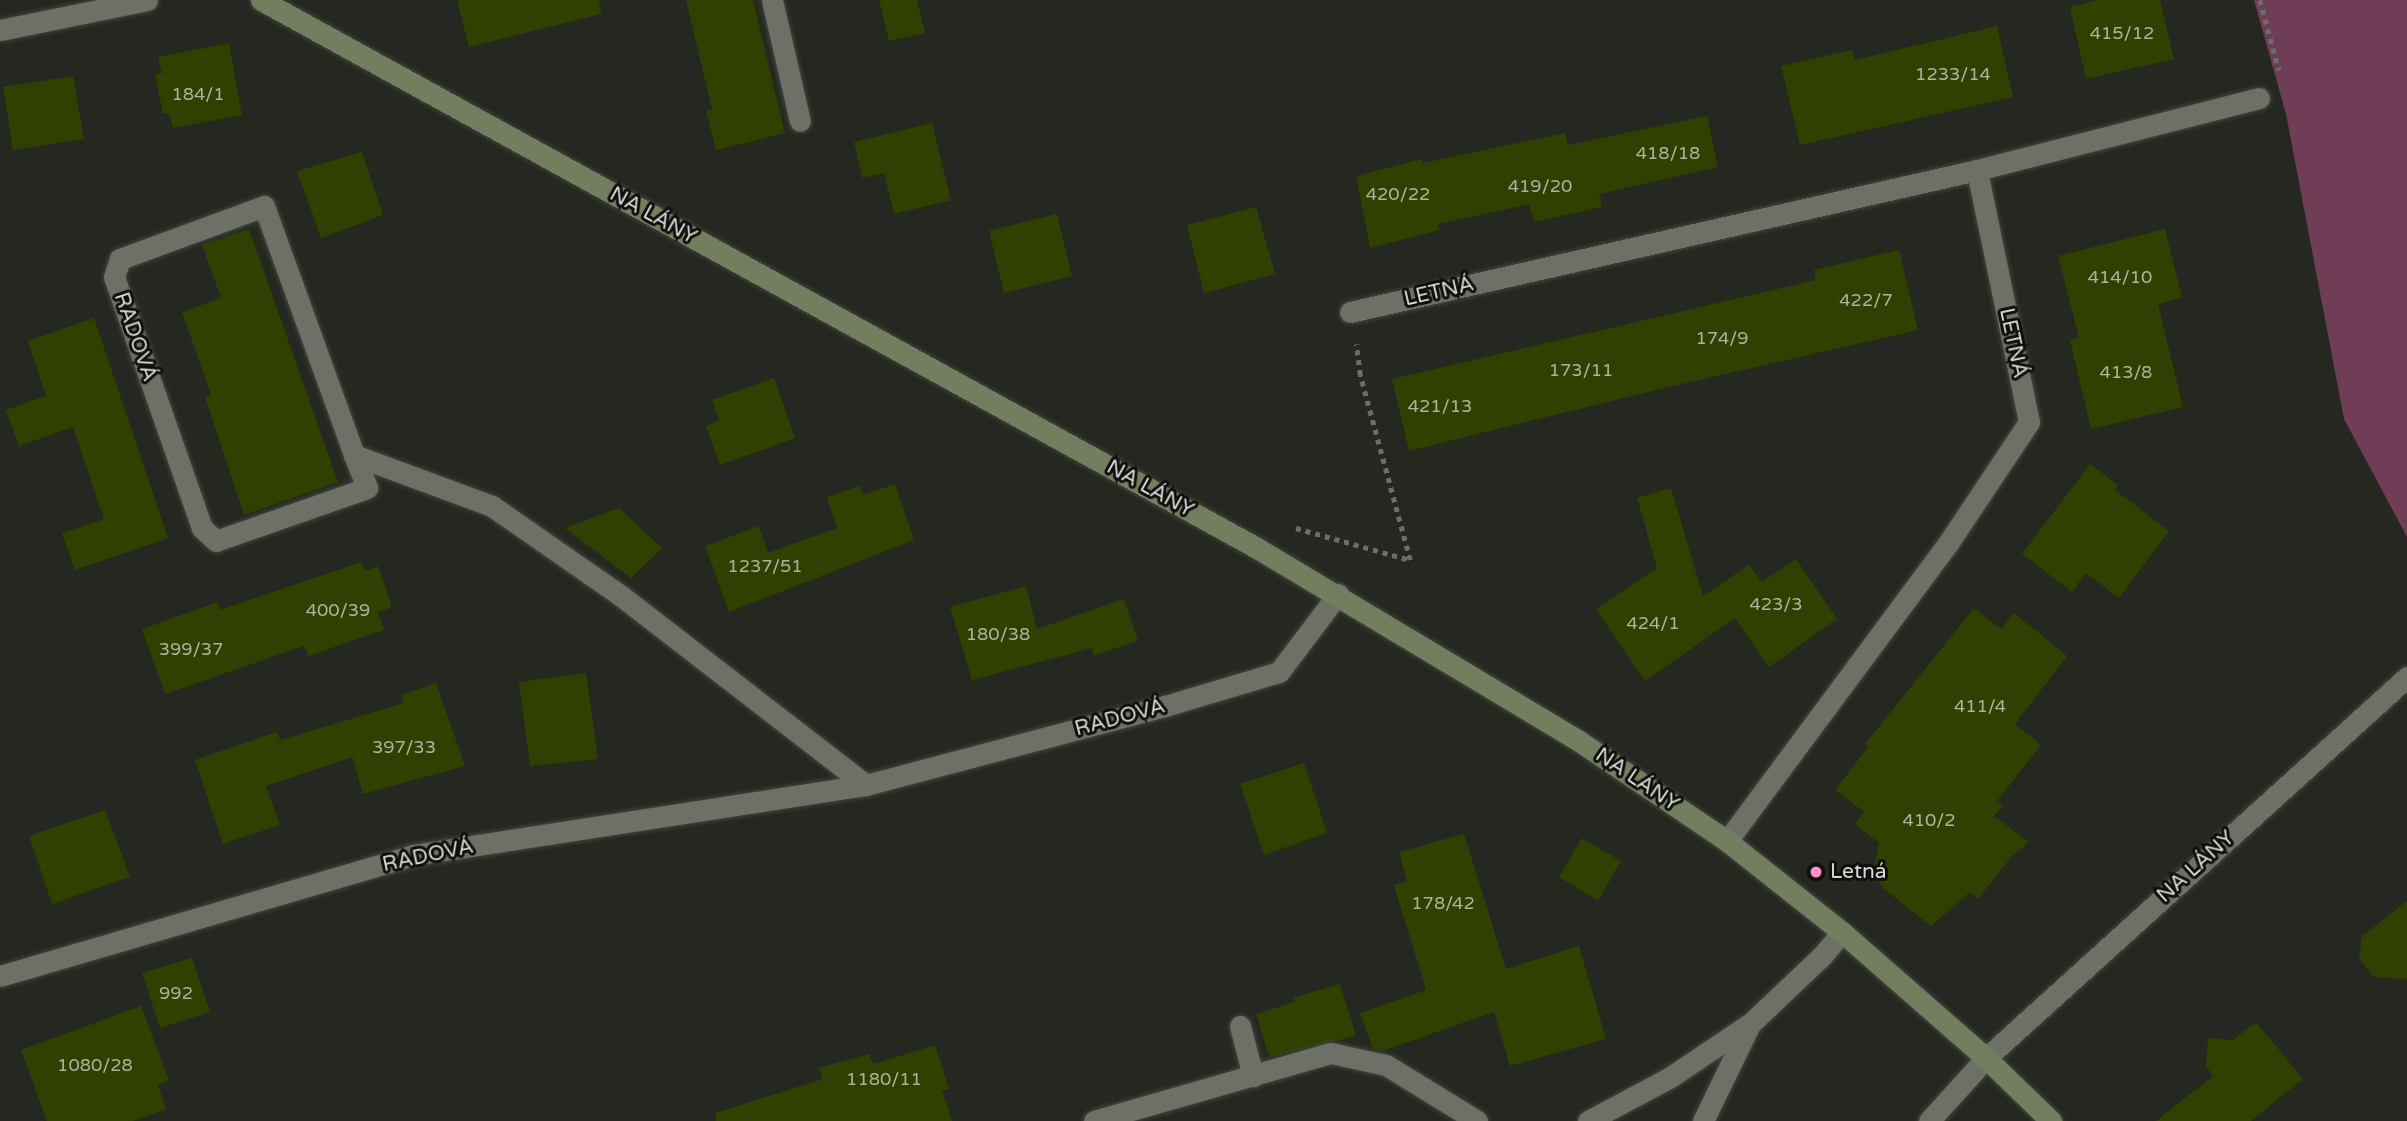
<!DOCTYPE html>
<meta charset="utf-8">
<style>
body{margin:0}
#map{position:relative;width:2407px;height:1121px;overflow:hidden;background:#252820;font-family:"Varela Round",sans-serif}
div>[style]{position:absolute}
.green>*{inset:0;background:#6f3d55}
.building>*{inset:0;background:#2f4000}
.path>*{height:4.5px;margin-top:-2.25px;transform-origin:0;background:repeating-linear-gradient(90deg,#6c6f68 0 5px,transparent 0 10px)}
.roads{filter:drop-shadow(0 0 2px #42453f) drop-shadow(0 0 2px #42453f)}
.lane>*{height:21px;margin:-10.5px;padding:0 10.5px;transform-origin:10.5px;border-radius:10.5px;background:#6c7067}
.street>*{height:21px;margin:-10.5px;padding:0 10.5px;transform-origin:10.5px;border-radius:10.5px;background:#6c7067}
.secondary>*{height:21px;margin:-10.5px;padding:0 10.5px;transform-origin:10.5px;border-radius:10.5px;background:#737e5f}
.dots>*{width:19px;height:19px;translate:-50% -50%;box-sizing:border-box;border:4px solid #0f100d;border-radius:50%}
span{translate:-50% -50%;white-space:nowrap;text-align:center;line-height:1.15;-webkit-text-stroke:6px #0f100d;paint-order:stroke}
.number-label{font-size:18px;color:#adb39f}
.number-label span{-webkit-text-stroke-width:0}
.street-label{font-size:21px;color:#d7d9d4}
.poi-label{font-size:21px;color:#d7d9d4}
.left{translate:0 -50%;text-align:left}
</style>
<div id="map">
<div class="green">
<i style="clip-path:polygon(2254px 0,2407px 0,2407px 537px,2344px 419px,2286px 114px)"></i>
</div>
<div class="building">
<i style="clip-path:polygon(457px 0,599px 0,601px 14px,469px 47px)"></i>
<i style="clip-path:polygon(686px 0,753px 0,785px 133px,716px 150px,706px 111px,712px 109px)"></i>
<i style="clip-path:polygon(879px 0,917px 0,925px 33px,889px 41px)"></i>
<i style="clip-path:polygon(2099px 0,2160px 0,2174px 59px,2086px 79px,2070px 7px)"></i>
<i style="clip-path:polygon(1997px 26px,2013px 97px,1800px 145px,1781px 66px,1852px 50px,1855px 60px)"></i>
<i style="clip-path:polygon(229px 43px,242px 115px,173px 128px,169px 113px,163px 114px,155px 74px,162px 73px,158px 57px)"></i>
<i style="clip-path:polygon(73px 76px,84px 139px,13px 150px,3px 87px)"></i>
<i style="clip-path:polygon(1707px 116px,1718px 167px,1599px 194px,1602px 207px,1534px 222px,1529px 204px,1438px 224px,1440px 230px,1370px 248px,1356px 176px,1422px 159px,1423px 163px,1565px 133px,1568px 145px)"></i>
<i style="clip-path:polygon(932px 123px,951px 200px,894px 214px,884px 173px,862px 178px,854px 142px)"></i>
<i style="clip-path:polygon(362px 152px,383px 215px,321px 238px,297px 171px)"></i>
<i style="clip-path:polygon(1256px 207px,1275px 274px,1204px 293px,1187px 225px)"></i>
<i style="clip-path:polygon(1057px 214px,1072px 276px,1004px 293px,989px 231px)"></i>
<i style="clip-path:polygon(249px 229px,338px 482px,244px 515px,205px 397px,211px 395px,182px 312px,221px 298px,202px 245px)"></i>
<i style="clip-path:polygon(2165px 229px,2182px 297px,2158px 304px,2183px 407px,2091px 429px,2070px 340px,2079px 338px,2058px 256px)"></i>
<i style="clip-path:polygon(1899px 250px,1918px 330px,1656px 390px,1409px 451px,1392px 379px,1816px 280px,1814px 270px)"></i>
<i style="clip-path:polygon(94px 318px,168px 538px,75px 570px,62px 533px,104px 519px,73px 427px,19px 446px,6px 410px,46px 396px,28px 341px)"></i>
<i style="clip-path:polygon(774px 378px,795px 438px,720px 465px,706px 426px,719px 420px,712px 400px)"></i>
<i style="clip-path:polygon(2090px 464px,2118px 485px,2115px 490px,2169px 531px,2119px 598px,2086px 573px,2072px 592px,2022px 554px)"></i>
<i style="clip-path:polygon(895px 484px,914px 540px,729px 612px,705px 546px,759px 526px,768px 553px,837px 528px,827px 497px,860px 486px,863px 495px)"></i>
<i style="clip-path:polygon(1671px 488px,1703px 596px,1749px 565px,1762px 582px,1796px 559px,1837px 619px,1769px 667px,1735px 618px,1645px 681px,1596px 609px,1657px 568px,1637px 498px)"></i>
<i style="clip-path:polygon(619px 508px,662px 548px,631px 578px,565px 528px)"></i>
<i style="clip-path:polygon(362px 562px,365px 571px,378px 566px,392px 607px,378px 612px,384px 630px,308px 656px,304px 646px,165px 694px,142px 629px,218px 602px,220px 610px)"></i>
<i style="clip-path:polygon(1026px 586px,1037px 629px,1124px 599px,1138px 641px,1094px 655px,1092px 648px,972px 680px,950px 607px)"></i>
<i style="clip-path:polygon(1974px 608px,2001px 629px,2014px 613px,2067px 656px,2015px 724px,2041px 745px,1997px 801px,2003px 805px,1994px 816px,2029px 842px,2011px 857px,1978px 899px,1970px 892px,1931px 926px,1883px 888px,1877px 879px,1874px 867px,1879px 843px,1855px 824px,1864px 812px,1835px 790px,1869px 746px,1865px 744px)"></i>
<i style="clip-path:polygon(586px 673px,598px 759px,530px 766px,519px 682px)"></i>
<i style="clip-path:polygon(436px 683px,465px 766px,363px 794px,352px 757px,266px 786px,280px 825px,223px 844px,195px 760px,277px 732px,280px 740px,404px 703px,401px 695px)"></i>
<i style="clip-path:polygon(1304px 763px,1327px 833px,1264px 855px,1240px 784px)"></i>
<i style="clip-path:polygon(105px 810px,130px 877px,52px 904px,29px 836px)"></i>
<i style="clip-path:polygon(1464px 834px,1506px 969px,1579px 946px,1606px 1039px,1510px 1066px,1494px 1012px,1382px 1051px,1373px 1049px,1360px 1013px,1426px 990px,1394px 885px,1407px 881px,1399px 852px)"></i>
<i style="clip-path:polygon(1582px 838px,1621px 861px,1598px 901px,1559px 877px)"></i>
<i style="clip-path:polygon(2407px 901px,2407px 979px,2373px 977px,2359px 959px,2362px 936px)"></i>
<i style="clip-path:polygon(192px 958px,210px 1012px,160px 1028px,142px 973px)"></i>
<i style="clip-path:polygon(1340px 984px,1356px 1036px,1269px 1057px,1256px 1014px,1295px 1002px,1293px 998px)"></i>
<i style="clip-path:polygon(141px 1006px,169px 1080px,158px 1085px,166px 1109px,133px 1121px,47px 1121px,21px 1050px)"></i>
<i style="clip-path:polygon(2256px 1022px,2303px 1079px,2251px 1121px,2156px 1121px,2213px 1076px,2206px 1066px,2208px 1038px,2233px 1040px)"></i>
<i style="clip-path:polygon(935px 1045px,949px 1089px,942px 1090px,952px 1121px,716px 1121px,715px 1113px,823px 1079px,819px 1068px,869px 1054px,873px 1064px)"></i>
</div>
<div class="path">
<i style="left:2260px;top:0;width:73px;rotate:74.8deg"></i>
<i style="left:1296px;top:528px;width:118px;rotate:15.7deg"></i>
<i style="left:1410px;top:560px;width:192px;rotate:-105.1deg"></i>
<i style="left:1360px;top:375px;width:31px;rotate:-97deg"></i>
</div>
<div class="roads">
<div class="lane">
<i style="left:772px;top:0;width:124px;rotate:77deg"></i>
<i style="left:1240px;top:1026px;width:52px;rotate:75.4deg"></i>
<i style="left:1104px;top:1118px;width:236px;rotate:-16deg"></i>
<i style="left:1331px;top:1053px;width:56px;rotate:12.3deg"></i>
<i style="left:1386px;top:1065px;width:107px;rotate:31.6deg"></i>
<i style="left:1588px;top:1121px;width:92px;rotate:-28deg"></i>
<i style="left:1669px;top:1078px;width:95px;rotate:-33.9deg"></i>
<i style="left:1703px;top:1121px;width:108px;rotate:-64.1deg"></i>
<i style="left:1750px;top:1024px;width:99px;rotate:-43.4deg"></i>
<i style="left:1822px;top:956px;width:31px;rotate:-50deg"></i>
<i style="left:1929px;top:1121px;width:85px;rotate:-47.9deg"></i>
</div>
<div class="street">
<i style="left:0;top:30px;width:150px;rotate:-11.5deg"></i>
<i style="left:1350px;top:312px;width:643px;rotate:-12.76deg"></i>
<i style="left:1977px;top:170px;width:291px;rotate:-14.3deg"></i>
<i style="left:354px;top:455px;width:35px;rotate:68deg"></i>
<i style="left:367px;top:488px;width:160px;rotate:160.7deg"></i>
<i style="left:216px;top:541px;width:19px;rotate:-137deg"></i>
<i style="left:202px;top:528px;width:266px;rotate:-109.3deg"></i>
<i style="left:114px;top:277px;width:19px;rotate:-72deg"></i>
<i style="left:120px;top:259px;width:153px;rotate:-20.2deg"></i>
<i style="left:264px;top:206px;width:265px;rotate:70.1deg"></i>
<i style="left:354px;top:455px;width:147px;rotate:20.3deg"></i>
<i style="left:492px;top:506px;width:156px;rotate:34.8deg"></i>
<i style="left:620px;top:595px;width:311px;rotate:37.7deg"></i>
<i style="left:1727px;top:841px;width:369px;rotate:-53.4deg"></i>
<i style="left:1947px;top:545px;width:148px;rotate:-56.3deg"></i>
<i style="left:2029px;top:422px;width:257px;rotate:-101.7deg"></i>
<i style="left:0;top:976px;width:430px;rotate:-16.3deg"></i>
<i style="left:413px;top:855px;width:458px;rotate:-8.8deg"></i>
<i style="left:866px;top:785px;width:309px;rotate:-14.8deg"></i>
<i style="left:1165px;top:706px;width:119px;rotate:-16.6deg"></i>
<i style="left:1279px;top:672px;width:98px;rotate:-52.9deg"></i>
<i style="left:1986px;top:1058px;width:568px;rotate:-42.14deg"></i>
<i style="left:1094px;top:1121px;width:10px;rotate:-17deg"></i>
</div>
<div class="secondary">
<i style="left:261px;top:0;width:1135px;rotate:28.82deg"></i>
<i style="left:1255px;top:547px;width:378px;rotate:30.9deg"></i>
<i style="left:1579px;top:741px;width:179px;rotate:34deg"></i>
<i style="left:1727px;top:841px;width:147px;rotate:38.4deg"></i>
<i style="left:1842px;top:932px;width:191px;rotate:41.2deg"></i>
<i style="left:1986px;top:1058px;width:91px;rotate:44.1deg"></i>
</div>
</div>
<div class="dots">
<i style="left:1816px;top:872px;background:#fc8fc3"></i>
</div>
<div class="number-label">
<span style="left:2122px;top:33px">415/12</span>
<span style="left:1953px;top:74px">1233/14</span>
<span style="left:198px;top:94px">184/1</span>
<span style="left:1668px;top:153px">418/18</span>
<span style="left:1540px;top:186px">419/20</span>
<span style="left:1398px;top:194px">420/22</span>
<span style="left:2120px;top:277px">414/10</span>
<span style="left:1866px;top:300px">422/7</span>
<span style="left:1722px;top:338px">174/9</span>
<span style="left:1581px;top:370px">173/11</span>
<span style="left:2126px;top:372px">413/8</span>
<span style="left:1440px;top:406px">421/13</span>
<span style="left:765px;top:566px">1237/51</span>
<span style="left:1776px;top:604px">423/3</span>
<span style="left:338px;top:610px">400/39</span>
<span style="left:1653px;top:623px">424/1</span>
<span style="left:998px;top:634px">180/38</span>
<span style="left:191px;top:649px">399/37</span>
<span style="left:1980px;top:706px">411/4</span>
<span style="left:404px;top:747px">397/33</span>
<span style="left:1929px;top:820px">410/2</span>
<span style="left:1443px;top:903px">178/42</span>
<span style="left:176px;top:993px">992</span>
<span style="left:95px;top:1065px">1080/28</span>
<span style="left:884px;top:1079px">1180/11</span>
</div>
<div class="street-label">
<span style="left:653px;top:216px;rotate:29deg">NA LÁNY</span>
<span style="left:1439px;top:292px;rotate:-13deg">LETNÁ</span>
<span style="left:135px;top:337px;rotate:71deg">RADOVÁ</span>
<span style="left:2013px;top:343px;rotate:78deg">LETNÁ</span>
<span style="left:1150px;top:489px;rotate:29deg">NA LÁNY</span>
<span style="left:1120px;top:718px;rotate:-15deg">RADOVÁ</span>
<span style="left:1637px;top:780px;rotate:34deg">NA LÁNY</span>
<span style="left:428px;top:856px;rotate:-12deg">RADOVÁ</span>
<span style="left:2196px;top:867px;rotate:-42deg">NA LÁNY</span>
</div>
<div class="poi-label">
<span class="left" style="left:1830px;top:872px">Letná</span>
</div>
</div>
